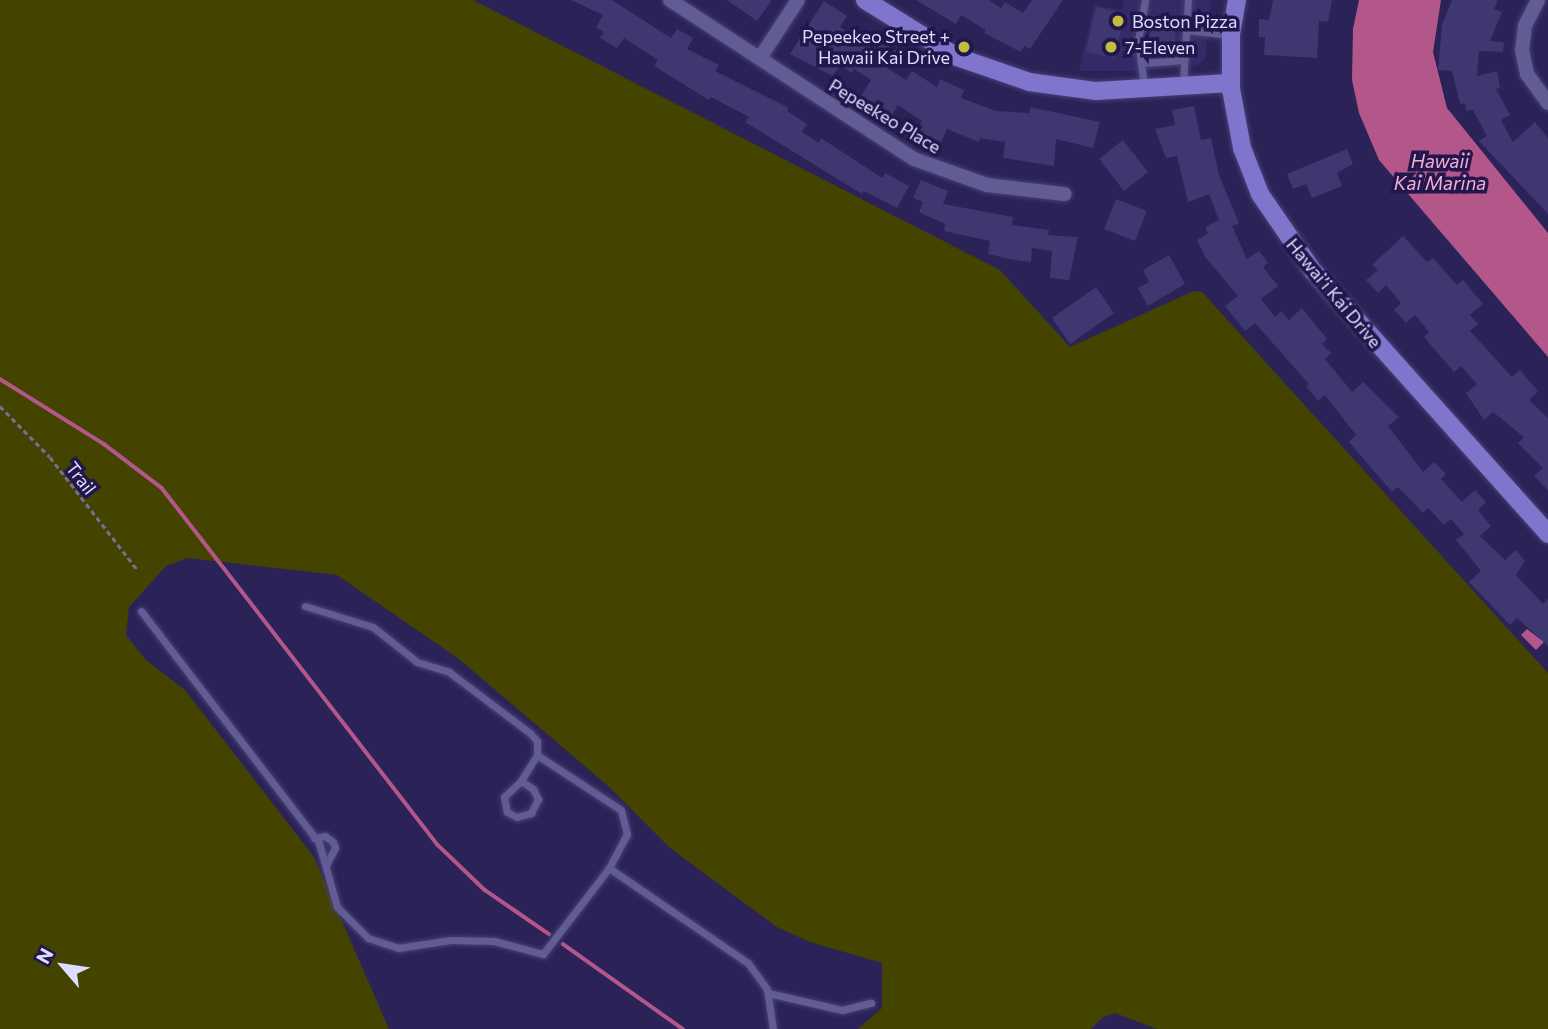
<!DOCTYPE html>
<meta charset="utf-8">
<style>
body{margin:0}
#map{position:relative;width:1548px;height:1029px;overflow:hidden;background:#2b2258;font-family:Commissioner,sans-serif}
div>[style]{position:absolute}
.built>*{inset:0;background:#342a67}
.green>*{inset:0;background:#454300}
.water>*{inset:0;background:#b3578a}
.stream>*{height:3.5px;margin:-1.75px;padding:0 1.75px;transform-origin:1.75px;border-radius:1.75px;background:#b3578a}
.building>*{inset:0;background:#3f376f}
.path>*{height:2.5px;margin-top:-1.25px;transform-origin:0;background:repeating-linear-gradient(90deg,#756f9d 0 5px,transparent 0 8.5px)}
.roads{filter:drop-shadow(0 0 2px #484073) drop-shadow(0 0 2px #484073)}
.lane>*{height:7px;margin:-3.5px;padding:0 3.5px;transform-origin:3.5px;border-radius:3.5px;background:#615c93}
.street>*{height:14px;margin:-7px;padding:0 7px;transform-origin:7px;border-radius:7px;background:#615c93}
.secondary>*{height:18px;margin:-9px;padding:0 9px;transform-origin:9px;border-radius:9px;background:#7f75cd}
.dots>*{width:19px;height:19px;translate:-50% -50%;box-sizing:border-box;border:4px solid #22174c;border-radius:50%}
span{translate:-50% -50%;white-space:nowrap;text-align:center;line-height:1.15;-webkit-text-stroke:7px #22174c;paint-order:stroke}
.poi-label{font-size:18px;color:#deddff}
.left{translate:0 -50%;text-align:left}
.right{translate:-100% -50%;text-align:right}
.street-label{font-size:18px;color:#deddff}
.water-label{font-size:19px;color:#f6add3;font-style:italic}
.north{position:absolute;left:28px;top:931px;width:70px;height:70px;-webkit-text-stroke:5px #22174c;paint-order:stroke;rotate:299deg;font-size:19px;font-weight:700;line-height:28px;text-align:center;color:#deddff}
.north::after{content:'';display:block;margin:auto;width:24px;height:32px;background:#deddff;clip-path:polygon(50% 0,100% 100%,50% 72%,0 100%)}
</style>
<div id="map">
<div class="built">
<i style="clip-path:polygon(1124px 0,1211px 0,1205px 60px,1197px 65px,1134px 71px,1079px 71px,1094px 5px,1122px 10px)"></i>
</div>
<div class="green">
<i style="clip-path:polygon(0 0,473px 0,1000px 270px,1070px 347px,1194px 291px,1202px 292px,1548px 673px,1548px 1029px,1157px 1029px,1115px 1013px,1103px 1017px,1091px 1029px,858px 1029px,882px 1008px,882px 963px,810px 942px,777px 927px,670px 848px,608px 786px,459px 659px,337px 575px,188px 558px,166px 566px,129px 607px,126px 635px,146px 660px,185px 690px,314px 857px,389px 1029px,0 1029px)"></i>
</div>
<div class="water">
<i style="clip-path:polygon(1359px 0,1441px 0,1433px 52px,1447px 108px,1548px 233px,1548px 357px,1379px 160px,1359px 113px,1352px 80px,1353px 29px)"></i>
<i style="clip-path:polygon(1527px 629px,1544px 642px,1536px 650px,1521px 635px)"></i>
</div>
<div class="stream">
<i style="left:0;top:379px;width:123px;rotate:32deg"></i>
<i style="left:104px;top:444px;width:73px;rotate:37.2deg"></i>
<i style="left:162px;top:488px;width:451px;rotate:52.3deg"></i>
<i style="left:438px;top:845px;width:65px;rotate:43.8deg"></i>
<i style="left:485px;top:890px;width:78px;rotate:34.5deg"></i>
<i style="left:563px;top:944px;width:147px;rotate:35.3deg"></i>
</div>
<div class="building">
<i style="clip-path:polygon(571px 0,612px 0,671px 38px,677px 29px,693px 38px,687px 49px,719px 65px,715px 71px,789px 108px,787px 111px,807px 124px,802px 132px,819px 143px,821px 138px,882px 178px,885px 173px,909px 186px,897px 208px,864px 191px,862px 194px,745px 122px,749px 117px,711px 97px,709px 100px,654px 66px,658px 60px,624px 38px,617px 48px,600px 38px,604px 32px,596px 27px,603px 15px)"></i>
<i style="clip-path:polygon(727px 0,772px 0,757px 21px)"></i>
<i style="clip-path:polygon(916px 0,989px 0,1001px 8px,1005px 2px,1023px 13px,1032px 0,1063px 0,1030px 49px,1024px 46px,1021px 52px,984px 33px,986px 30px,961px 15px,956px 24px)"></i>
<i style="clip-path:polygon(1273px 0,1332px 0,1328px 22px,1319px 21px,1317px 58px,1264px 55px,1265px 37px,1259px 37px,1259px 19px,1269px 20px)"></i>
<i style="clip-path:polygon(1452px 0,1498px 0,1494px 9px,1502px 12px,1490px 41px,1504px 42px,1503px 52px,1479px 51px,1477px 76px,1497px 71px,1500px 88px,1496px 89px,1510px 115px,1501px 120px,1513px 142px,1535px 122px,1548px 138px,1548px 214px,1479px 141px,1487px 136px,1473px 110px,1466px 111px,1465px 103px,1460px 104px,1452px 71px,1438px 70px,1442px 25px)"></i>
<i style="clip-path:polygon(824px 1px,847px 16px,840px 27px,875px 51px,881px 42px,898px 52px,887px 68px,906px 80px,912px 71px,937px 87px,940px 79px,964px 90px,961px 98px,996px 111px,1030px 113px,1030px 107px,1100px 122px,1093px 148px,1056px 139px,1054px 166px,1003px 158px,1005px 142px,980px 138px,979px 142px,947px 129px,941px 142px,917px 131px,922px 121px,898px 105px,892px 115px,861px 96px,871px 80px,854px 69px,852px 73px,840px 65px,833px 76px,790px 54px)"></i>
<i style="clip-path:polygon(1096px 7px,1124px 13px,1115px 58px,1086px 52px)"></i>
<i style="clip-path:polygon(1174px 23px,1177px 54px,1152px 56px,1149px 25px)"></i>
<i style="clip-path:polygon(1194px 106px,1201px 140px,1211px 138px,1219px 175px,1239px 223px,1232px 226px,1247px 259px,1259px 251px,1268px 263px,1263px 267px,1278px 286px,1261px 299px,1275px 317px,1281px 311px,1289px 320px,1302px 308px,1327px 339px,1322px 344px,1331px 353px,1325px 359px,1352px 392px,1363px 382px,1399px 417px,1388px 426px,1423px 472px,1434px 462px,1446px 474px,1441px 479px,1462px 502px,1475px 490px,1486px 502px,1478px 510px,1491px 526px,1480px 536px,1505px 560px,1516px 550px,1525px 561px,1516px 575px,1543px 604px,1548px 599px,1548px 646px,1517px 618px,1510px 625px,1469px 582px,1481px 571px,1456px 540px,1464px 534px,1451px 519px,1444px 525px,1428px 508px,1423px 513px,1398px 487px,1392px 492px,1349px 442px,1356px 435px,1325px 395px,1318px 401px,1306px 386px,1309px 384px,1255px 323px,1245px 331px,1225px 306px,1238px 296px,1206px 258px,1197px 240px,1208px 234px,1205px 227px,1219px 220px,1209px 194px,1188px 202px,1177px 156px,1166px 158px,1155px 129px,1175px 125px,1172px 110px)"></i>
<i style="clip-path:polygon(1123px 140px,1148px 172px,1124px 191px,1099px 159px)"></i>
<i style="clip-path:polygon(1347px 149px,1353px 164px,1337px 173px,1342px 186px,1312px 198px,1306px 184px,1293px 189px,1287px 174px)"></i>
<i style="clip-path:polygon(921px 180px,948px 191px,943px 204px,1013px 217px,1012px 225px,1049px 230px,1048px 235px,1078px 237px,1069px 280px,1050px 278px,1052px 251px,1032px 248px,1031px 262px,1014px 260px,988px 254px,990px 241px,944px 231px,945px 224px,919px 212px,923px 202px,913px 198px)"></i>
<i style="clip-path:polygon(1116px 199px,1147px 211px,1135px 241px,1104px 229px)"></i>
<i style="clip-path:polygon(1403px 236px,1427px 262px,1433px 258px,1457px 285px,1463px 280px,1483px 304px,1470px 315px,1478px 324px,1470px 331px,1512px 377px,1520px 370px,1538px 391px,1529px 400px,1548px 418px,1548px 490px,1534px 476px,1543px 468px,1518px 443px,1524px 437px,1493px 412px,1484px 420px,1466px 393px,1477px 384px,1461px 366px,1454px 372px,1424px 337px,1429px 332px,1415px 315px,1406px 323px,1394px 310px,1401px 303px,1386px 285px,1378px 293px,1366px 280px,1378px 270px,1372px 265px)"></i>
<i style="clip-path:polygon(1169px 255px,1185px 284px,1148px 306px,1138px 288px,1149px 282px,1143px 270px)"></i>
<i style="clip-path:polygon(1096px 287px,1114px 313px,1070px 344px,1052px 318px)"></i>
</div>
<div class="path">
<i style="left:0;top:406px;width:71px;rotate:45.6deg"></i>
<i style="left:50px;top:457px;width:142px;rotate:52.2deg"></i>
</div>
<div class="roads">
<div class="lane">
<i style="left:1186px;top:30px;width:45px;rotate:6.3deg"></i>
<i style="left:1141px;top:63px;width:43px;rotate:-4deg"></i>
<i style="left:1183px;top:84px;width:84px;rotate:-86.6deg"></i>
<i style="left:1144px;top:86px;width:45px;rotate:-97.6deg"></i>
<i style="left:1138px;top:41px;width:42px;rotate:-80.3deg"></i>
<i style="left:305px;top:606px;width:71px;rotate:17.2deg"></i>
<i style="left:373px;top:627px;width:56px;rotate:38.5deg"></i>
<i style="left:417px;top:662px;width:34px;rotate:17deg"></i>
<i style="left:449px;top:672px;width:101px;rotate:37deg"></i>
<i style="left:530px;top:733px;width:11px;rotate:49deg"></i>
<i style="left:537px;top:741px;width:14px;rotate:90deg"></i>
<i style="left:537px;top:755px;width:31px;rotate:122deg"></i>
<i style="left:521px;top:781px;width:23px;rotate:137deg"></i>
<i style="left:504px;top:797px;width:15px;rotate:79deg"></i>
<i style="left:507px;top:812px;width:11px;rotate:27deg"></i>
<i style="left:517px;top:817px;width:15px;rotate:-16deg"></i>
<i style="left:531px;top:813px;width:16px;rotate:-63deg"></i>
<i style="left:538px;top:799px;width:11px;rotate:-117deg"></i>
<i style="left:533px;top:789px;width:14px;rotate:-146deg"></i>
<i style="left:141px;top:611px;width:292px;rotate:52.5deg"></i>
<i style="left:319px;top:843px;width:66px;rotate:74.3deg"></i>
<i style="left:337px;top:907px;width:44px;rotate:45deg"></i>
<i style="left:368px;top:938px;width:32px;rotate:18deg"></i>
<i style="left:398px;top:948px;width:53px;rotate:-8.7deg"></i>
<i style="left:450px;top:940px;width:44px;rotate:1.3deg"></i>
<i style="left:494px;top:941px;width:51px;rotate:14.9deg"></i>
<i style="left:543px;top:954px;width:108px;rotate:-52.5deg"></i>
<i style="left:537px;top:755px;width:100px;rotate:33.2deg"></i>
<i style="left:621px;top:810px;width:25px;rotate:76deg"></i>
<i style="left:627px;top:834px;width:38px;rotate:118deg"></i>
<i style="left:609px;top:868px;width:168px;rotate:34.4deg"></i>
<i style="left:748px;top:963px;width:32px;rotate:54deg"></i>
<i style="left:767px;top:989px;width:40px;rotate:81.5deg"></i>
<i style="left:314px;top:838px;width:11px;rotate:-10deg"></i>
<i style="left:325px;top:836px;width:10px;rotate:37deg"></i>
<i style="left:333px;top:842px;width:6px;rotate:72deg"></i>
<i style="left:335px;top:848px;width:17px;rotate:118deg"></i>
<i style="left:768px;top:993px;width:76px;rotate:12.9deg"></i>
<i style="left:842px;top:1010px;width:30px;rotate:-14deg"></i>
</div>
<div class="street">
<i style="left:670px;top:0;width:291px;rotate:33.1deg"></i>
<i style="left:914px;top:159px;width:77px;rotate:19.6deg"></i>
<i style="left:987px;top:185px;width:78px;rotate:6.7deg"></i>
<i style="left:1538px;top:0;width:29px;rotate:117deg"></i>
<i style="left:1525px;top:26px;width:24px;rotate:97deg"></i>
<i style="left:1522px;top:50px;width:25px;rotate:78deg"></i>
<i style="left:1527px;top:74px;width:36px;rotate:54deg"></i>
<i style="left:760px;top:58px;width:69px;rotate:-56.8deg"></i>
</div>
<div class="secondary">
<i style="left:865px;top:0;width:108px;rotate:31.8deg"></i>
<i style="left:957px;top:57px;width:76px;rotate:19.1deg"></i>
<i style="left:1029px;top:82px;width:68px;rotate:7.7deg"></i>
<i style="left:1096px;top:91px;width:134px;rotate:-3.4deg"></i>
<i style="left:1237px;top:0;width:36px;rotate:100deg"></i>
<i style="left:1231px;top:35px;width:54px;rotate:90deg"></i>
<i style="left:1231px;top:89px;width:60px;rotate:79.4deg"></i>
<i style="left:1242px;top:148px;width:49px;rotate:68.6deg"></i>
<i style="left:1260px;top:194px;width:93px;rotate:55.5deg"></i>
<i style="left:1313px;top:271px;width:353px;rotate:48.2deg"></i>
</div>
</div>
<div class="dots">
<i style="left:1118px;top:21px;background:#c2bd3f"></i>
<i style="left:964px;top:47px;background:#c2bd3f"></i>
<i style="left:1111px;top:47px;background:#c2bd3f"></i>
</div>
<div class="poi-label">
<span class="left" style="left:1132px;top:21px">Boston Pizza</span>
<span class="right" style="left:950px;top:47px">Pepeekeo Street +<br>Hawaii Kai Drive</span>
<span class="left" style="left:1125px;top:47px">7-Eleven</span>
</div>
<div class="street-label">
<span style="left:885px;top:116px;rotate:31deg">Pepeekeo Place</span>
<span style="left:1334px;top:293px;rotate:50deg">Hawai’i Kai Drive</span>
<span style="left:81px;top:478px;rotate:52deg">Trail</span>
</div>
<div class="water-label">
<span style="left:1440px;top:172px">Hawaii<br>Kai Marina</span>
</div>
<div class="north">N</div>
</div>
